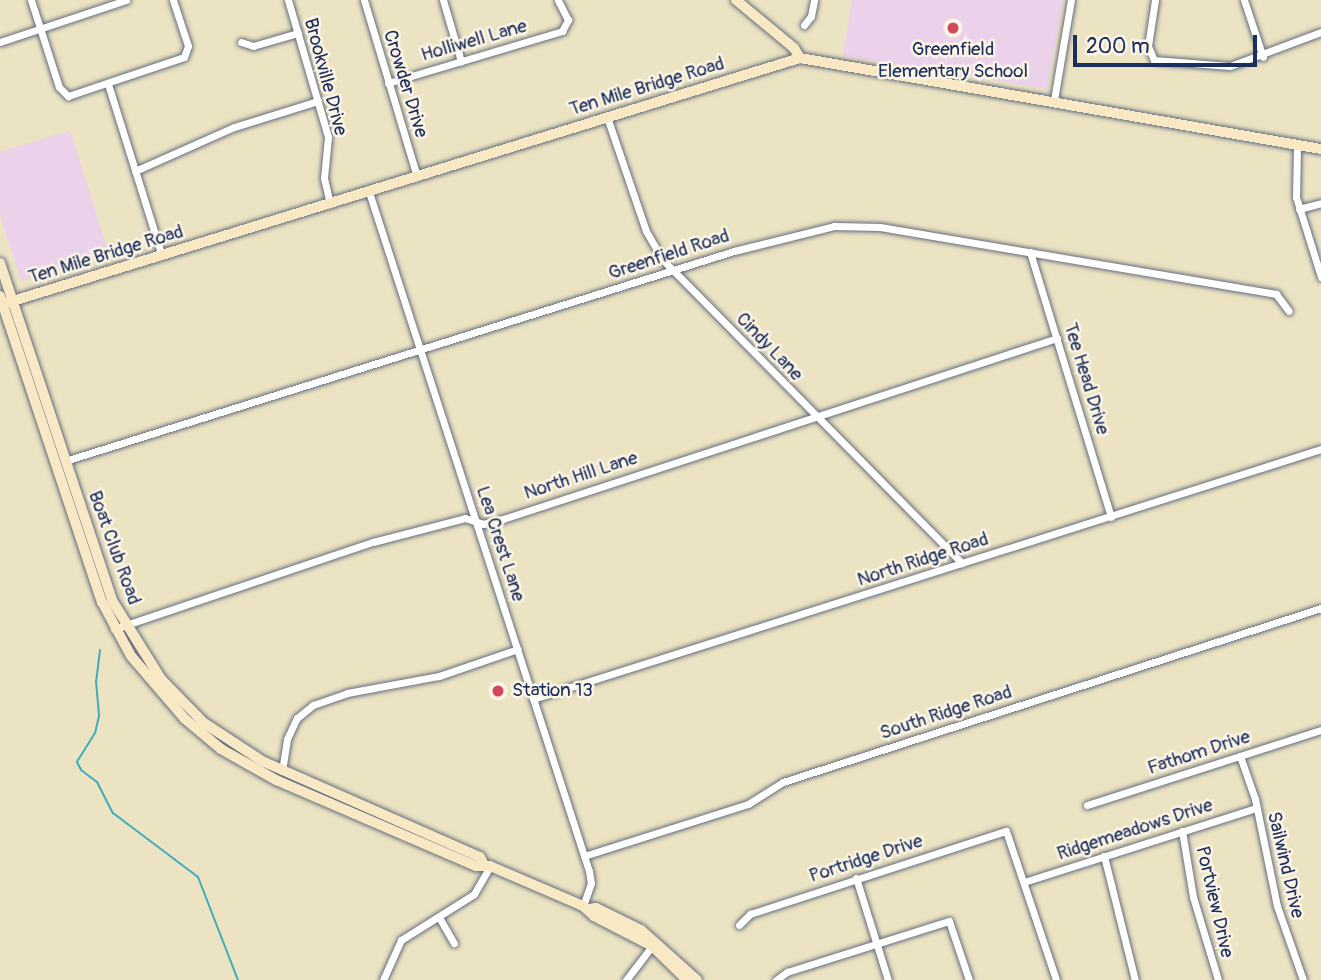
<!DOCTYPE html>
<style>
body{margin:0}
#map{position:relative;width:1321px;height:980px;overflow:hidden;background:#ebe3c1;font-family:Pangolin,sans-serif}
div>[style]{position:absolute}
.built>*{inset:0;background:#ecd1ea}
.stream>*{height:2px;margin:-1px;padding:0 1px;transform-origin:1px;border-radius:1px;background:#3eadbc}
.roads{filter:drop-shadow(0 0 2px #646e81) drop-shadow(0 0 2px #646e81)}
.street>*{height:7px;margin:-3.5px;padding:0 3.5px;transform-origin:3.5px;border-radius:3.5px;background:#fff}
.secondary>*{height:10px;margin:-5px;padding:0 5px;transform-origin:5px;border-radius:5px;background:#f8e8c3}
.dots>*{width:19px;height:19px;translate:-50% -50%;box-sizing:border-box;border:4px solid #fcf5e5;border-radius:50%}
span{translate:-50% -50%;white-space:nowrap;text-align:center;line-height:1.15;-webkit-text-stroke:5px #fcf5e5;paint-order:stroke}
.street-label{font-size:19px;color:#1b2f5e}
.poi-label{font-size:19px;color:#1b2f5e}
.left{translate:0 -50%;text-align:left}
.scale{position:absolute;left:1073px;top:35px;width:184px;height:32px;box-sizing:border-box;border:4px solid #1b2f5e;border-top:0;padding-left:9px;font-size:21px;line-height:24px;white-space:nowrap;color:#1b2f5e;-webkit-text-stroke:5px #fcf5e5;paint-order:stroke}
</style>
<div id="map">
<div class="built">
<i style="clip-path:polygon(852px 0,1063px 0,1047px 89px,843px 56px)"></i>
<i style="clip-path:polygon(70px 130px,109px 254px,21px 281px,0 215px,0 152px)"></i>
</div>
<div class="stream">
<i style="left:100px;top:650px;width:31px;rotate:97deg"></i>
<i style="left:96px;top:681px;width:35px;rotate:85deg"></i>
<i style="left:99px;top:716px;width:17px;rotate:103deg"></i>
<i style="left:95px;top:733px;width:34px;rotate:122deg"></i>
<i style="left:77px;top:762px;width:9px;rotate:63deg"></i>
<i style="left:81px;top:770px;width:20px;rotate:37deg"></i>
<i style="left:97px;top:782px;width:35px;rotate:63deg"></i>
<i style="left:113px;top:813px;width:106px;rotate:37deg"></i>
<i style="left:198px;top:877px;width:110px;rotate:68.8deg"></i>
</div>
<div class="roads">
<div class="street">
<i style="left:31px;top:0;width:91px;rotate:72.2deg"></i>
<i style="left:59px;top:87px;width:13px;rotate:45deg"></i>
<i style="left:68px;top:96px;width:122px;rotate:-18.6deg"></i>
<i style="left:184px;top:57px;width:12px;rotate:-70deg"></i>
<i style="left:188px;top:46px;width:48px;rotate:-108.1deg"></i>
<i style="left:288px;top:0;width:143px;rotate:73.7deg"></i>
<i style="left:328px;top:137px;width:41px;rotate:95.6deg"></i>
<i style="left:324px;top:178px;width:27px;rotate:77deg"></i>
<i style="left:364px;top:0;width:185px;rotate:73.3deg"></i>
<i style="left:443px;top:0;width:64px;rotate:73.6deg"></i>
<i style="left:1155px;top:0;width:47px;rotate:98.7deg"></i>
<i style="left:1148px;top:46px;width:15px;rotate:67deg"></i>
<i style="left:1154px;top:60px;width:76px;rotate:4.5deg"></i>
<i style="left:1230px;top:66px;width:97px;rotate:-20.5deg"></i>
<i style="left:1244px;top:0;width:60px;rotate:71.6deg"></i>
<i style="left:804px;top:25px;width:11px;rotate:-52deg"></i>
<i style="left:811px;top:16px;width:16px;rotate:-79deg"></i>
<i style="left:0;top:42px;width:133px;rotate:-18.4deg"></i>
<i style="left:241px;top:42px;width:13px;rotate:18deg"></i>
<i style="left:253px;top:46px;width:47px;rotate:-16.1deg"></i>
<i style="left:388px;top:83px;width:182px;rotate:-16.6deg"></i>
<i style="left:562px;top:31px;width:13px;rotate:-61deg"></i>
<i style="left:568px;top:20px;width:22px;rotate:-117deg"></i>
<i style="left:108px;top:84px;width:180px;rotate:72.6deg"></i>
<i style="left:1054px;top:100px;width:101px;rotate:-80.4deg"></i>
<i style="left:607px;top:117px;width:120px;rotate:71.1deg"></i>
<i style="left:646px;top:231px;width:32px;rotate:60deg"></i>
<i style="left:662px;top:259px;width:427px;rotate:45.4deg"></i>
<i style="left:1297px;top:146px;width:51px;rotate:91.1deg"></i>
<i style="left:1296px;top:197px;width:84px;rotate:72.6deg"></i>
<i style="left:135px;top:171px;width:108px;rotate:-24deg"></i>
<i style="left:234px;top:127px;width:88px;rotate:-17.2deg"></i>
<i style="left:369px;top:192px;width:714px;rotate:72.05deg"></i>
<i style="left:589px;top:871px;width:12px;rotate:81deg"></i>
<i style="left:591px;top:883px;width:24px;rotate:109deg"></i>
<i style="left:1299px;top:209px;width:23px;rotate:-15deg"></i>
<i style="left:1030px;top:252px;width:277px;rotate:73deg"></i>
<i style="left:65px;top:461px;width:701px;rotate:-17.43deg"></i>
<i style="left:734px;top:251px;width:103px;rotate:-14deg"></i>
<i style="left:834px;top:226px;width:46px;rotate:1.2deg"></i>
<i style="left:880px;top:227px;width:402px;rotate:9.6deg"></i>
<i style="left:1276px;top:294px;width:21px;rotate:53deg"></i>
<i style="left:114px;top:629px;width:273px;rotate:-18.6deg"></i>
<i style="left:373px;top:542px;width:95px;rotate:-14.6deg"></i>
<i style="left:465px;top:518px;width:19px;rotate:18deg"></i>
<i style="left:483px;top:524px;width:21px;rotate:-14deg"></i>
<i style="left:503px;top:519px;width:583px;rotate:-18.09deg"></i>
<i style="left:533px;top:699px;width:827px;rotate:-17.6deg"></i>
<i style="left:1240px;top:756px;width:46px;rotate:70.8deg"></i>
<i style="left:1255px;top:799px;width:109px;rotate:78.4deg"></i>
<i style="left:1277px;top:906px;width:78px;rotate:70.6deg"></i>
<i style="left:282px;top:771px;width:32px;rotate:-81deg"></i>
<i style="left:287px;top:739px;width:23px;rotate:-65deg"></i>
<i style="left:297px;top:718px;width:21px;rotate:-39deg"></i>
<i style="left:313px;top:705px;width:36px;rotate:-19deg"></i>
<i style="left:347px;top:693px;width:94px;rotate:-10.5deg"></i>
<i style="left:439px;top:676px;width:83px;rotate:-18.9deg"></i>
<i style="left:1087px;top:805px;width:246px;rotate:-17.8deg"></i>
<i style="left:1182px;top:831px;width:67px;rotate:80.5deg"></i>
<i style="left:1193px;top:897px;width:87px;rotate:73.2deg"></i>
<i style="left:584px;top:856px;width:172px;rotate:-17.6deg"></i>
<i style="left:748px;top:804px;width:41px;rotate:-32.2deg"></i>
<i style="left:783px;top:782px;width:565px;rotate:-17.92deg"></i>
<i style="left:1104px;top:856px;width:128px;rotate:76deg"></i>
<i style="left:856px;top:878px;width:107px;rotate:72.6deg"></i>
<i style="left:1024px;top:882px;width:244px;rotate:-17.7deg"></i>
<i style="left:440px;top:919px;width:28px;rotate:60deg"></i>
<i style="left:739px;top:925px;width:16px;rotate:-45deg"></i>
<i style="left:750px;top:914px;width:269px;rotate:-18deg"></i>
<i style="left:1006px;top:831px;width:157px;rotate:71.4deg"></i>
<i style="left:383px;top:980px;width:44px;rotate:-65.8deg"></i>
<i style="left:401px;top:940px;width:86px;rotate:-32.2deg"></i>
<i style="left:474px;top:894px;width:32px;rotate:-60deg"></i>
<i style="left:626px;top:980px;width:43px;rotate:-52.6deg"></i>
<i style="left:776px;top:980px;width:14px;rotate:-36deg"></i>
<i style="left:787px;top:972px;width:170px;rotate:-17.5deg"></i>
<i style="left:949px;top:921px;width:62px;rotate:71.3deg"></i>
</div>
<div class="secondary">
<i style="left:736px;top:0;width:75px;rotate:39.6deg"></i>
<i style="left:794px;top:48px;width:12px;rotate:59deg"></i>
<i style="left:0;top:263px;width:357px;rotate:71.6deg"></i>
<i style="left:113px;top:602px;width:91px;rotate:58.1deg"></i>
<i style="left:161px;top:679px;width:62px;rotate:45.7deg"></i>
<i style="left:204px;top:723px;width:69px;rotate:33.2deg"></i>
<i style="left:262px;top:761px;width:238px;rotate:23.8deg"></i>
<i style="left:480px;top:857px;width:7px;rotate:63deg"></i>
<i style="left:0;top:296px;width:323px;rotate:71.6deg"></i>
<i style="left:102px;top:602px;width:61px;rotate:61.8deg"></i>
<i style="left:131px;top:656px;width:83px;rotate:49.4deg"></i>
<i style="left:185px;top:719px;width:47px;rotate:39.8deg"></i>
<i style="left:221px;top:749px;width:63px;rotate:29.4deg"></i>
<i style="left:276px;top:780px;width:218px;rotate:23.3deg"></i>
<i style="left:476px;top:866px;width:14px"></i>
<i style="left:490px;top:866px;width:101px;rotate:23.3deg"></i>
<i style="left:583px;top:906px;width:15px;rotate:42deg"></i>
<i style="left:594px;top:916px;width:65px;rotate:27.3deg"></i>
<i style="left:652px;top:946px;width:49px;rotate:44.2deg"></i>
<i style="left:0;top:305px;width:837px;rotate:-17.16deg"></i>
<i style="left:800px;top:58px;width:529px;rotate:9.91deg"></i>
<i style="left:589px;top:909px;width:7px;rotate:-8deg"></i>
<i style="left:596px;top:908px;width:50px;rotate:26.1deg"></i>
<i style="left:641px;top:930px;width:75px;rotate:41.8deg"></i>
</div>
</div>
<div class="dots">
<i style="left:953px;top:28px;background:#d1495b"></i>
<i style="left:498px;top:691px;background:#d1495b"></i>
</div>
<div class="street-label">
<span style="left:474px;top:41px;rotate:-16deg">Holliwell Lane</span>
<span style="left:325px;top:77px;rotate:75deg">Brookville Drive</span>
<span style="left:405px;top:84px;rotate:73deg">Crowder Drive</span>
<span style="left:647px;top:87px;rotate:-17deg">Ten Mile Bridge Road</span>
<span style="left:106px;top:255px;rotate:-17deg">Ten Mile Bridge Road</span>
<span style="left:669px;top:255px;rotate:-18deg">Greenfield Road</span>
<span style="left:769px;top:347px;rotate:46deg">Cindy Lane</span>
<span style="left:1086px;top:379px;rotate:73deg">Tee Head Drive</span>
<span style="left:581px;top:476px;rotate:-18deg">North Hill Lane</span>
<span style="left:500px;top:544px;rotate:72deg">Lea Crest Lane</span>
<span style="left:114px;top:548px;rotate:70deg">Boat Club Road</span>
<span style="left:923px;top:560px;rotate:-18deg">North Ridge Road</span>
<span style="left:946px;top:713px;rotate:-18deg">South Ridge Road</span>
<span style="left:1199px;top:753px;rotate:-18deg">Fathom Drive</span>
<span style="left:1135px;top:830px;rotate:-18deg">Ridgemeadows Drive</span>
<span style="left:866px;top:859px;rotate:-18deg">Portridge Drive</span>
<span style="left:1285px;top:865px;rotate:77deg">Sailwind Drive</span>
<span style="left:1214px;top:902px;rotate:77deg">Portview Drive</span>
</div>
<div class="poi-label">
<span style="left:953px;top:61px">Greenfield<br>Elementary School</span>
<span class="left" style="left:512px;top:691px">Station 13</span>
</div>
<div class="scale">200 m</div>
</div>
